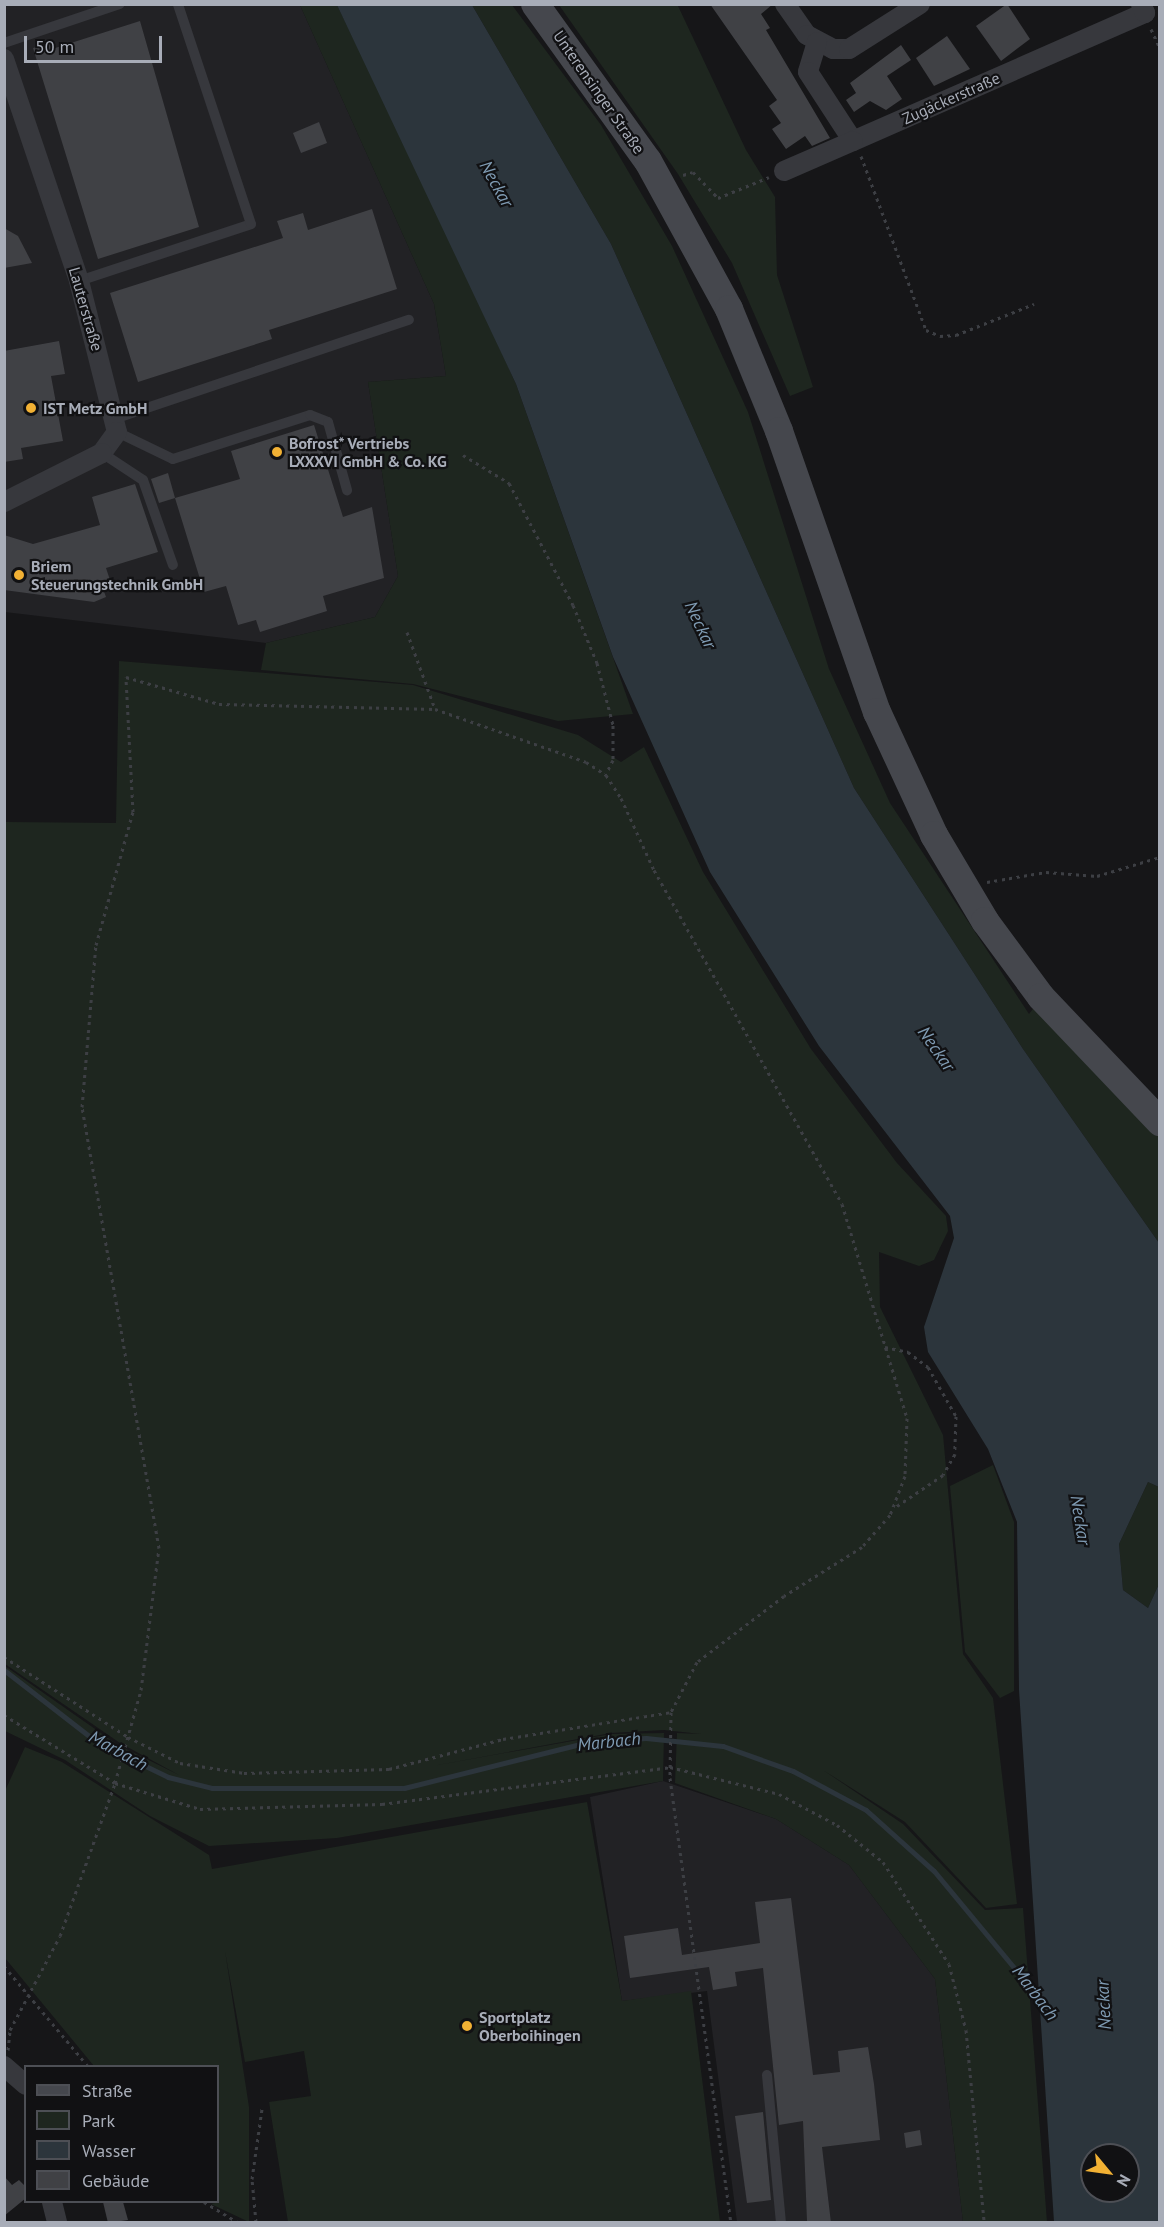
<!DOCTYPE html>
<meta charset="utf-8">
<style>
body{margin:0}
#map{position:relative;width:1164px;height:2227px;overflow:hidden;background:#161618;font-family:"PT Sans",sans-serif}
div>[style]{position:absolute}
.built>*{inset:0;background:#222225}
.green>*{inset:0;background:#1e261f}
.water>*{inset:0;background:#2c353c}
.stream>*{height:5px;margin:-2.5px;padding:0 2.5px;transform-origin:2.5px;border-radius:2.5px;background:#2c353c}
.building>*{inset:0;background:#404145}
.path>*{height:3px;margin-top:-1.5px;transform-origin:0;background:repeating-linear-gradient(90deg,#3d3f44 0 3px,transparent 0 7.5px)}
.lane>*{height:10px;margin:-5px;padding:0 5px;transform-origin:5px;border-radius:5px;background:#37383d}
.street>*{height:20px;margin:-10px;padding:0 10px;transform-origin:10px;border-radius:10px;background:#37383d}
.secondary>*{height:28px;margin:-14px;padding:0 14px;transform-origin:14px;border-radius:14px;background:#45474d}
.dots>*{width:16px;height:16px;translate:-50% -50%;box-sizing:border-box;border:3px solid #111113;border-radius:50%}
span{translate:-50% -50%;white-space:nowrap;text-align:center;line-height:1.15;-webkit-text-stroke:4.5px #111113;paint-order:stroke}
.street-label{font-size:16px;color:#a8adb8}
.poi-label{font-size:16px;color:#a8adb8;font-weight:700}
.left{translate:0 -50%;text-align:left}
.water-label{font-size:18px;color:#7f9bb3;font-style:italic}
.frame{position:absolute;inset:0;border:6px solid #a8adb8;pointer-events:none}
.legend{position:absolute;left:24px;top:2065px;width:195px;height:138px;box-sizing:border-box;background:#111113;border:2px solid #4d4f55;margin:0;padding:8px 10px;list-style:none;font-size:18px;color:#a8adb8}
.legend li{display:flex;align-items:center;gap:12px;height:30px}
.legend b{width:30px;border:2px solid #4d4f55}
.north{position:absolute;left:1080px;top:2143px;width:60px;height:60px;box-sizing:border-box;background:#111113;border:2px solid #4d4f55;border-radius:50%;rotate:119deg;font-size:16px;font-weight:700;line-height:24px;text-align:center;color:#a8adb8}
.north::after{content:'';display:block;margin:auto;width:21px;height:27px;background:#f2b134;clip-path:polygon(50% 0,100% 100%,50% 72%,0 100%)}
.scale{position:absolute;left:24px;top:36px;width:138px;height:27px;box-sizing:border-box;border:3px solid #a8adb8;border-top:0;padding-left:8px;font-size:18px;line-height:21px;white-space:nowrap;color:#a8adb8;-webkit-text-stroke:4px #111113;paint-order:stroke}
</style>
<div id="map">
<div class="built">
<i style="clip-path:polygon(4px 5px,300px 5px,434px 304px,446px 376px,368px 382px,398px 576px,375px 617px,266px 643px,5px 612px)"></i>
<i style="clip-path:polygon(663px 1781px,776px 1819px,849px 1865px,935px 1979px,963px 2222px,737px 2222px,707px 1991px,622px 2001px,590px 1797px)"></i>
</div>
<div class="green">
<i style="clip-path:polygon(300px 5px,337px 5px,429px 193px,516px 384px,633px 714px,558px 721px,413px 684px,261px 670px,266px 643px,375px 617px,398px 576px,368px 382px,446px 376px,434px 304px)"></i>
<i style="clip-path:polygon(472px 5px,512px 5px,601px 125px,672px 246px,748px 412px,829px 669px,890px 803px,1029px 1014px,1036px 1005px,1159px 1132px,1159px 1243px,1023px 1049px,854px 788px,611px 244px)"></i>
<i style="clip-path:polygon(559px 5px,678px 6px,746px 150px,775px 197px,777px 275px,813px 387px,790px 396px,732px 263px,678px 174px)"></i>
<i style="clip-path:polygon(119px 661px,413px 685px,578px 735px,621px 762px,644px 747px,703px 872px,811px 1049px,897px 1163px,946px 1216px,948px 1231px,934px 1260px,919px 1266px,879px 1252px,880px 1307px,943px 1435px,963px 1654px,993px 1698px,1017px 1904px,986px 1908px,905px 1822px,823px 1770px,903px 1824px,985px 1910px,1023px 1908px,1047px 2222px,963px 2222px,935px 1979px,849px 1865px,776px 1819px,675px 1783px,677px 1733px,701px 1734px,664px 1730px,611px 1733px,427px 1767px,611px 1734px,664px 1733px,663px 1781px,337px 1838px,209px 1846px,150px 1816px,65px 1760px,5px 1731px,5px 1666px,118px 1745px,179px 1775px,120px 1743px,5px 1664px,5px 822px,116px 823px)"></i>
<i style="clip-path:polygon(993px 1465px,1014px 1522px,1014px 1691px,1000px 1698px,965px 1652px,950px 1486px)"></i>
<i style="clip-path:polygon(1148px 1482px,1159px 1487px,1159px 1584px,1148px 1608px,1123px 1590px,1119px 1544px)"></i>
<i style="clip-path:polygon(25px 1747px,62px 1762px,209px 1855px,212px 1869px,587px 1802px,622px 2001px,691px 1991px,720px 2222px,288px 2222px,269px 2102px,311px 2096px,304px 2051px,245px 2062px,225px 1951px,249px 2107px,249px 2222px,211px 2204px,218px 2202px,218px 2066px,94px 2066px,5px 1958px,5px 1791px)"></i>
</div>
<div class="water">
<i style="clip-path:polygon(evenodd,337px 5px,472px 5px,611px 244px,854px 788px,1023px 1049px,1159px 1243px,1159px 1487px,1148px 1482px,1119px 1544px,1123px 1590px,1148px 1608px,1159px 1584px,1159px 2222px,1054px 2222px,1019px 1690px,1017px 1522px,988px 1449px,928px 1352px,924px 1327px,954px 1238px,950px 1216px,819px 1046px,710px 872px,613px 657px,516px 384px,337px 5px,1092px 2155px,1128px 2155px,1128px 2191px,1092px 2191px,1092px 2155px)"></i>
</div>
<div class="stream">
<i style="left:4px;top:1670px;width:119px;rotate:37.8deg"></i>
<i style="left:98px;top:1743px;width:78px;rotate:25.9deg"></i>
<i style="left:168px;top:1777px;width:45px;rotate:14deg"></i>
<i style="left:212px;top:1788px;width:192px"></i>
<i style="left:404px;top:1788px;width:190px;rotate:-14deg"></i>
<i style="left:588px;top:1742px;width:58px;rotate:-3.9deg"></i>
<i style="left:646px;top:1738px;width:77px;rotate:5.9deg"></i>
<i style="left:723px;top:1746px;width:74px;rotate:19.7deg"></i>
<i style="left:793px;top:1771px;width:83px;rotate:28.1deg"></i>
<i style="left:866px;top:1810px;width:91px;rotate:41.9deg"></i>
<i style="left:934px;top:1871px;width:166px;rotate:50.4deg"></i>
</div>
<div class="building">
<i style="clip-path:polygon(710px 4px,773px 4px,761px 14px,770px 28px,766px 30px,830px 138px,812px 146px,805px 136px,786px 149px,772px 129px,781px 123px,769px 106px,777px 100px)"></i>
<i style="clip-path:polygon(1007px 4px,1030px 39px,1001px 61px,976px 26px)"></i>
<i style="clip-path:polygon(140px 21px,199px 227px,98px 259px,33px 48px,50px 43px,52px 49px)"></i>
<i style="clip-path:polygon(947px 36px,970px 69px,934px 86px,916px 58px)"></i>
<i style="clip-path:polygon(901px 45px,911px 60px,887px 76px,902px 99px,886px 110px,870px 101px,854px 112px,846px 100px,856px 93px,850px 83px)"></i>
<i style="clip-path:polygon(319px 122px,327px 143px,301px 153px,293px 133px)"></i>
<i style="clip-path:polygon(372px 209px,397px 289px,269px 330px,272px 339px,138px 382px,110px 293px,283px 238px,277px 221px,303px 213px,308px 230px)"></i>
<i style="clip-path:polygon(4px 228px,18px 236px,32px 263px,4px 268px)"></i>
<i style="clip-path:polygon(59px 341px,65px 374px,51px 376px,63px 441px,21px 448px,23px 459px,4px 462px,4px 351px)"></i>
<i style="clip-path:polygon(314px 425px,343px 517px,372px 507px,384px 578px,323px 596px,327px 611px,260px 632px,256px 620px,238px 625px,226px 586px,204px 592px,175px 498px,240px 479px,231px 451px)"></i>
<i style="clip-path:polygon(168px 473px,175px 498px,159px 503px,151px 479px)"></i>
<i style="clip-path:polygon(135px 484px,158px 552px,106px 568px,111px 583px,102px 586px,106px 597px,94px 602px,4px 590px,4px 535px,33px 544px,100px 525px,92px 497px)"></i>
<i style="clip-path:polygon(791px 1898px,813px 2075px,840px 2072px,838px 2051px,868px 2047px,874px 2084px,880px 2140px,822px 2147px,831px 2223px,807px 2221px,803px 2121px,779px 2125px,763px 1968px,735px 1972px,737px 1986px,713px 1990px,709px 1967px,630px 1978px,624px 1936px,678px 1928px,682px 1955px,760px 1943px,755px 1902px)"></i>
<i style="clip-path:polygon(763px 2112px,771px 2200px,747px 2203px,735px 2116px)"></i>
<i style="clip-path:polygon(920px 2130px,922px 2145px,906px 2148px,904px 2133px)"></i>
<i style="clip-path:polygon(4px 2176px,12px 2185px,19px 2180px,26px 2187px,26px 2198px,4px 2216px)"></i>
<i style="clip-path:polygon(103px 2202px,123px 2202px,128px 2220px,108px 2223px)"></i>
</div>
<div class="path">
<i style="left:1151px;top:29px;width:21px;rotate:65deg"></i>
<i style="left:861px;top:156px;width:186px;rotate:69.5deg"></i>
<i style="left:926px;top:330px;width:15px;rotate:23deg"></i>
<i style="left:940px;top:336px;width:16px;rotate:-4deg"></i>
<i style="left:956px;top:335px;width:84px;rotate:-21.7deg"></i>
<i style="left:683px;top:175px;width:10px;rotate:-17deg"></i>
<i style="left:693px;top:172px;width:36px;rotate:46deg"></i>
<i style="left:718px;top:198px;width:55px;rotate:-22.4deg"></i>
<i style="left:463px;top:455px;width:54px;rotate:31.3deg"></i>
<i style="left:509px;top:483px;width:138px;rotate:62.3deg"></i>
<i style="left:573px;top:605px;width:63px;rotate:67.5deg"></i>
<i style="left:597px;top:663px;width:64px;rotate:75.5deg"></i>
<i style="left:613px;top:725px;width:35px;rotate:90deg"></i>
<i style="left:613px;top:760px;width:16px;rotate:117deg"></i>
<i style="left:407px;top:632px;width:82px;rotate:70deg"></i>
<i style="left:987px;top:882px;width:60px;rotate:-9.6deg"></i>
<i style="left:1046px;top:872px;width:51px;rotate:4.5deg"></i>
<i style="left:1097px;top:876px;width:66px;rotate:-16.8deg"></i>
<i style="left:885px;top:1347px;width:24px;rotate:12deg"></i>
<i style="left:908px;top:1352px;width:25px;rotate:37deg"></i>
<i style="left:928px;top:1367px;width:56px;rotate:60.3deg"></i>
<i style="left:956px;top:1416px;width:38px;rotate:92deg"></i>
<i style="left:955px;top:1454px;width:24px;rotate:120deg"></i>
<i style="left:943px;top:1475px;width:59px;rotate:146deg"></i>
<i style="left:4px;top:1657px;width:148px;rotate:32.8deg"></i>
<i style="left:128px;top:1737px;width:58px;rotate:26.6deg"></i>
<i style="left:180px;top:1763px;width:65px;rotate:8.9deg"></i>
<i style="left:244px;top:1773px;width:145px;rotate:-1.6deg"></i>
<i style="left:389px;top:1769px;width:118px;rotate:-14.7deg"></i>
<i style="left:503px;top:1739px;width:170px;rotate:-9.1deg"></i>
<i style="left:4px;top:1715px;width:130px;rotate:31.5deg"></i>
<i style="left:115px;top:1783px;width:89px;rotate:17deg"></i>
<i style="left:200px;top:1809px;width:182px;rotate:-1.6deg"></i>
<i style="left:382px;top:1804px;width:290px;rotate:-7.3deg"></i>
<i style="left:670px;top:1767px;width:112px;rotate:13.9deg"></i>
<i style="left:779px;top:1794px;width:66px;rotate:28.1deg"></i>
<i style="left:837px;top:1825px;width:59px;rotate:38.8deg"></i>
<i style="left:883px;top:1862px;width:121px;rotate:57.1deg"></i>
<i style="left:949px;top:1964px;width:68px;rotate:75.6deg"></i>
<i style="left:966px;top:2030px;width:193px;rotate:84.6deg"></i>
<i style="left:4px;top:1966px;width:131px;rotate:50deg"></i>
<i style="left:8px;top:2050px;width:20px;rotate:-84deg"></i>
<i style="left:10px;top:2030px;width:106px;rotate:-62deg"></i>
<i style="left:60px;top:1936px;width:163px;rotate:-70.2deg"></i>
<i style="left:115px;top:1783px;width:97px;rotate:-74.4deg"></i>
<i style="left:141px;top:1690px;width:143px;rotate:-82.8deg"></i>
<i style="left:159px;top:1548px;width:448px;rotate:-99.9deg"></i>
<i style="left:82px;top:1107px;width:163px;rotate:-85.1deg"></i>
<i style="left:96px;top:945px;width:138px;rotate:-74.5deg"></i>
<i style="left:133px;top:812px;width:135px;rotate:-93deg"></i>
<i style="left:126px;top:677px;width:97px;rotate:16.2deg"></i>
<i style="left:219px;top:704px;width:216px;rotate:1.3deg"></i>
<i style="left:435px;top:709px;width:160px;rotate:19.3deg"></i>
<i style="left:586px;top:762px;width:24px;rotate:33deg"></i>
<i style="left:606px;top:775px;width:27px;rotate:57deg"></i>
<i style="left:621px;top:798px;width:79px;rotate:65.4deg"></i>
<i style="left:654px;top:870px;width:383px;rotate:60.6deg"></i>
<i style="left:842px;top:1204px;width:224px;rotate:73.1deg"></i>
<i style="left:907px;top:1418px;width:58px;rotate:92deg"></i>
<i style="left:905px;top:1476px;width:42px;rotate:111deg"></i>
<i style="left:890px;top:1515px;width:43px;rotate:131.2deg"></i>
<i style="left:862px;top:1547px;width:92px;rotate:147.9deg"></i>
<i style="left:784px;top:1596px;width:109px;rotate:142.8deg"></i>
<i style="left:697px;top:1662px;width:56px;rotate:117.5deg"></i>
<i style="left:671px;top:1712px;width:66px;rotate:90.9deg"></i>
<i style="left:670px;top:1778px;width:448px;rotate:82.2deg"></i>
<i style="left:204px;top:2202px;width:39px;rotate:31deg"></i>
<i style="left:256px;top:2222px;width:43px;rotate:-95.3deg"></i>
<i style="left:252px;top:2179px;width:71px;rotate:-81.9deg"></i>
</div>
<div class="lane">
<i style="left:4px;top:43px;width:122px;rotate:-18.6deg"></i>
<i style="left:79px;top:281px;width:181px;rotate:-18.3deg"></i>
<i style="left:251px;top:224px;width:232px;rotate:-108.4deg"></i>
<i style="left:117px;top:418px;width:308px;rotate:-18.6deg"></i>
<i style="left:117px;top:432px;width:62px;rotate:25.7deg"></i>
<i style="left:173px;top:459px;width:144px;rotate:-17.8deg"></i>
<i style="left:310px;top:415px;width:19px;rotate:21deg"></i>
<i style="left:328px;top:422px;width:71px;rotate:74.4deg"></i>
<i style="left:102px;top:453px;width:49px;rotate:33.4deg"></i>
<i style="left:143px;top:480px;width:90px;rotate:70.6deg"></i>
<i style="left:767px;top:2075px;width:148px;rotate:84.6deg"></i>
</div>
<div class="street">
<i style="left:785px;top:4px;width:38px;rotate:55deg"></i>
<i style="left:807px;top:35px;width:30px;rotate:28deg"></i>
<i style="left:833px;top:49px;width:16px"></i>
<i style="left:849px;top:49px;width:84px;rotate:-32.4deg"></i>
<i style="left:817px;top:42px;width:31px;rotate:107deg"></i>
<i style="left:808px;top:72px;width:82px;rotate:56.9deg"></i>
<i style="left:853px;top:141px;width:319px;rotate:-23.7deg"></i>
<i style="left:1145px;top:13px;width:10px;rotate:-114deg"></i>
<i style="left:4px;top:59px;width:234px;rotate:71.3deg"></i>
<i style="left:79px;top:281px;width:156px;rotate:75.9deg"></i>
<i style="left:117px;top:432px;width:26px;rotate:126deg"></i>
<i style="left:102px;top:453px;width:110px;rotate:153.4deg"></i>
<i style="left:784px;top:171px;width:75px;rotate:-23.5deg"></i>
<i style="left:4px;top:2066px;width:29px;rotate:41deg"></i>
<i style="left:52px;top:2202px;width:21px;rotate:76deg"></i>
</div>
<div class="secondary">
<i style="left:535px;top:4px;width:193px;rotate:54.3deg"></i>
<i style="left:648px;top:161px;width:169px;rotate:61.3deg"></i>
<i style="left:729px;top:309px;width:132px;rotate:67.7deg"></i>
<i style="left:779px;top:431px;width:298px;rotate:70.8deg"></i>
<i style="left:877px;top:712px;width:136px;rotate:65.1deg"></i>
<i style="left:934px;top:835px;width:100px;rotate:59.3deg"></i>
<i style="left:985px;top:921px;width:94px;rotate:53.6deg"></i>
<i style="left:1041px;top:997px;width:173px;rotate:46.4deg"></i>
</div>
<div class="dots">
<i style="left:31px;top:408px;background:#f2b134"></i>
<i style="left:277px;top:452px;background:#f2b134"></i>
<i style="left:19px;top:575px;background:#f2b134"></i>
<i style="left:467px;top:2026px;background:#f2b134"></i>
</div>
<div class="street-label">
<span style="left:599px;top:92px;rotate:55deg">Unterensinger Straße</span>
<span style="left:951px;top:98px;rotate:-24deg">Zugäckerstraße</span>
<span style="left:86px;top:309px;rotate:74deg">Lauterstraße</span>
</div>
<div class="poi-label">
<span class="left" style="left:43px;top:408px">IST Metz GmbH</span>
<span class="left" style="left:289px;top:452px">Bofrost* Vertriebs<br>LXXXVI GmbH &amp; Co. KG</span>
<span class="left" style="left:31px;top:575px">Briem<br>Steuerungstechnik GmbH</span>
<span class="left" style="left:479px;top:2026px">Sportplatz<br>Oberboihingen</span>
</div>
<div class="water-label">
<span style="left:496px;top:184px;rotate:61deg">Neckar</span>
<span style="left:700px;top:625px;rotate:65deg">Neckar</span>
<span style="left:936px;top:1049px;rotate:55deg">Neckar</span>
<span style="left:1080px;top:1520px;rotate:81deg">Neckar</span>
<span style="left:609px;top:1742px;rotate:-6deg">Marbach</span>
<span style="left:118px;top:1751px;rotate:29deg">Marbach</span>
<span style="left:1035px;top:1993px;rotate:53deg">Marbach</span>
<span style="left:1104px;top:2005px;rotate:-93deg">Neckar</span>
</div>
<div class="frame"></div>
<ul class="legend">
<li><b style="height:8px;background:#45474d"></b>Straße</li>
<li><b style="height:16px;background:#1e261f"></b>Park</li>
<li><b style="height:16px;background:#2c353c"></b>Wasser</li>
<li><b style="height:16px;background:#404145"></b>Gebäude</li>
</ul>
<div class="north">N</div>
<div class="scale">50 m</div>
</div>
